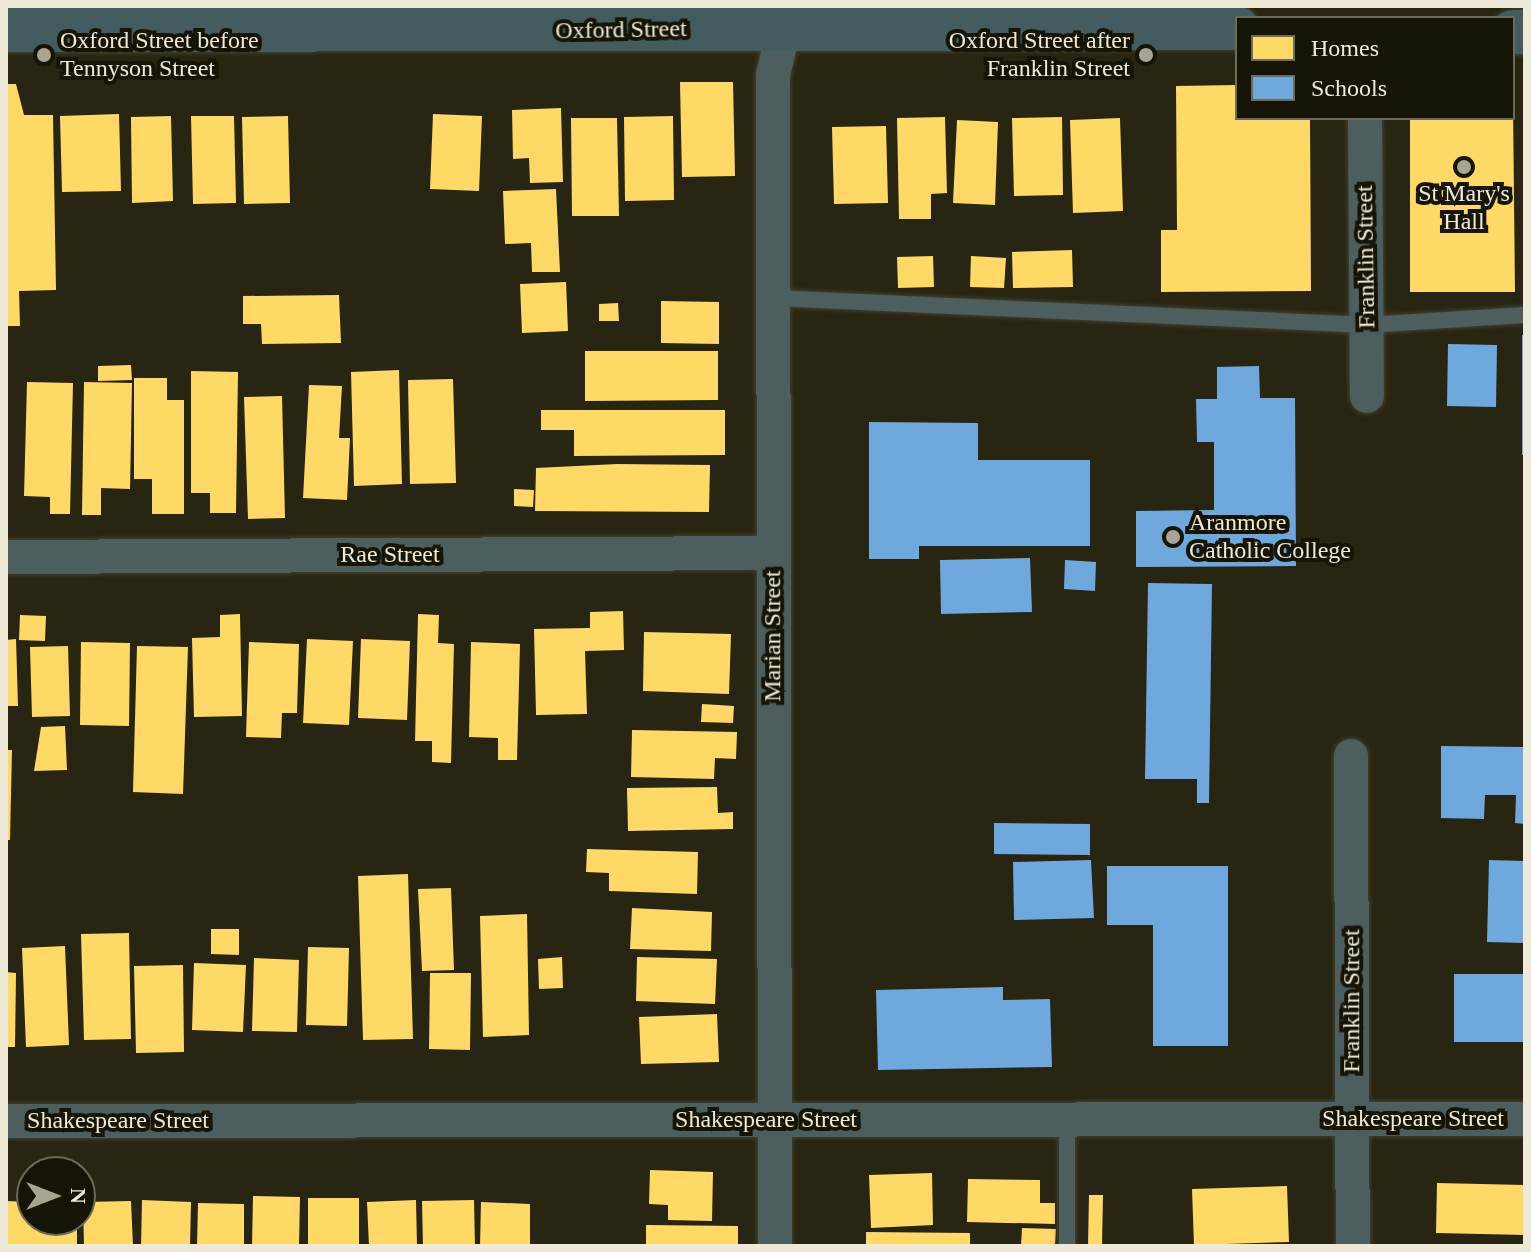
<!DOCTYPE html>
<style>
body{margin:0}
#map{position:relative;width:1531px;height:1252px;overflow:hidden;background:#282512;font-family:Georgia,serif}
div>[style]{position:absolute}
.homes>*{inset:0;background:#ffd966}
.schools>*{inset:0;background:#6fa8dc}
.roads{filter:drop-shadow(0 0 2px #423f2f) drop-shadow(0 0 2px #423f2f)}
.lane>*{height:16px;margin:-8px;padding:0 8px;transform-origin:8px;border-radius:8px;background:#4c5e5e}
.street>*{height:34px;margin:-17px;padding:0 17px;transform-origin:17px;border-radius:17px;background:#4c5e5e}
.primary>*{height:44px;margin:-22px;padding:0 22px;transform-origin:22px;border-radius:22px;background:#425c60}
.dots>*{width:22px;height:22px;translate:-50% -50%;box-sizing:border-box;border:4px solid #161406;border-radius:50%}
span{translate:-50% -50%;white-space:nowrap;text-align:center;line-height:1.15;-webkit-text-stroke:8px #161406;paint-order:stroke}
.street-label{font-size:24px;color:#eeead7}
.poi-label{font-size:24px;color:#eeead7}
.left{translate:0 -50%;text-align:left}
.right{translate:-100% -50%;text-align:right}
.frame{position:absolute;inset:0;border:8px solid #eeead7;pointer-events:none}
.legend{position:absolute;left:1235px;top:16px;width:280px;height:104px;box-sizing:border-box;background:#161406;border:2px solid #6c6a5a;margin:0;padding:10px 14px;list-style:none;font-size:24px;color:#eeead7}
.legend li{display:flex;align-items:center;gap:16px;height:40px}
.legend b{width:40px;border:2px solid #6c6a5a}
.north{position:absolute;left:16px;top:1156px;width:80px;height:80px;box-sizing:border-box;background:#161406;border:2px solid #6c6a5a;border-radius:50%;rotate:90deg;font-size:22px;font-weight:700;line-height:32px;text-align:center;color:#eeead7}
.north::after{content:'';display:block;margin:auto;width:28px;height:36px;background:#a9a592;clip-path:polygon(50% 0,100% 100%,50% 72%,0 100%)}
</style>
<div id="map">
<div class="homes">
<i style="clip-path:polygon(680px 82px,733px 82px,735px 176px,682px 177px)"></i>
<i style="clip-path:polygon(6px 84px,16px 84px,24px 115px,53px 115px,56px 290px,19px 291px,20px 326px,6px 326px)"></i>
<i style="clip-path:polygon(1237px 85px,1237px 118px,1310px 118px,1311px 291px,1161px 292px,1161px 230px,1177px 230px,1176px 86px)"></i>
<i style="clip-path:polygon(1513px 103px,1515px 292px,1410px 292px,1410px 118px,1513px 118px)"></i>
<i style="clip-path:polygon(561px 108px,563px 182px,530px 183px,529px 158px,513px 159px,512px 110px)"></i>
<i style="clip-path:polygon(119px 114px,121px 191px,62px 192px,60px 116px)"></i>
<i style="clip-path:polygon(433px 114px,482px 116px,479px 191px,430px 189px)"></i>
<i style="clip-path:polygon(171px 116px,173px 201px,132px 203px,131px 117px)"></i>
<i style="clip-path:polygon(191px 116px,234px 116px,236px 203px,193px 204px)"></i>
<i style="clip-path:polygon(288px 116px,290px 203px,244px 204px,242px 117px)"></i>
<i style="clip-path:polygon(673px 116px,674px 200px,625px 201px,624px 117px)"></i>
<i style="clip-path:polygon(945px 117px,947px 193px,931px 194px,931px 219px,899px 219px,897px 118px)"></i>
<i style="clip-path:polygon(1062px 117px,1063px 195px,1014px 196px,1012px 118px)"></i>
<i style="clip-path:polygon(571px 118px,617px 118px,619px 216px,572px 216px)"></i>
<i style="clip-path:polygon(1120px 118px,1123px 211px,1073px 213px,1070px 120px)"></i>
<i style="clip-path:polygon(957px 120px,998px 122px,995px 205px,953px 203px)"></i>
<i style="clip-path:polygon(886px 126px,888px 203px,834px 204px,832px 127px)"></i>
<i style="clip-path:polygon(556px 189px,560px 272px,532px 272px,531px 243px,505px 244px,503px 191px)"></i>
<i style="clip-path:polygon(1072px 250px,1073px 287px,1013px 288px,1012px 252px)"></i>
<i style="clip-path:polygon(933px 256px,934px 287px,898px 288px,897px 257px)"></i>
<i style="clip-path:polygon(971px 256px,1006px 258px,1004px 288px,970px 287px)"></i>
<i style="clip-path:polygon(566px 282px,568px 331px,522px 333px,520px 284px)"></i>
<i style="clip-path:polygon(339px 295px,341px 343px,262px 344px,261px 324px,243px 324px,243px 296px)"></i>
<i style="clip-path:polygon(661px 301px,719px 302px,719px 344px,661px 343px)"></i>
<i style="clip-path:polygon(618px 303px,619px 321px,599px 321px,599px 304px)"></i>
<i style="clip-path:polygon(585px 351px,718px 351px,718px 400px,585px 401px)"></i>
<i style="clip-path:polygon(131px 365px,132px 380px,98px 381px,98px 366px)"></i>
<i style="clip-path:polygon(399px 370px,402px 484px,354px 486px,351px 372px)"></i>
<i style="clip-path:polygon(191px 371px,238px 372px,236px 513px,210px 513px,210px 493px,191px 493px)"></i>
<i style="clip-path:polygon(134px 378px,167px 378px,167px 400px,184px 400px,184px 514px,152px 514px,152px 479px,134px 479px)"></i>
<i style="clip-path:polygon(453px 379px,456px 483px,410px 484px,408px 380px)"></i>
<i style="clip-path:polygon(27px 382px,73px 383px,70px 514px,50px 514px,50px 497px,24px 496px)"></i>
<i style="clip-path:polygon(84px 382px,132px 383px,130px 489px,101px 488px,101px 515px,82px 515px)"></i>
<i style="clip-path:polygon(309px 385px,342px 386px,339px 438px,350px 438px,347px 500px,303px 498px)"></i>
<i style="clip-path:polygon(282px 396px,285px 518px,248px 519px,244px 397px)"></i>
<i style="clip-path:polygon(541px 410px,725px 410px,725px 455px,574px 456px,574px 430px,541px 430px)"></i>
<i style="clip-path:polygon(617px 464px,710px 465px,709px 512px,535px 511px,536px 468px)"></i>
<i style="clip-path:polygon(514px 489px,534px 490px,533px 507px,514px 506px)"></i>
<i style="clip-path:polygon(623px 611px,624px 650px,585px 651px,587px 714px,536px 715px,534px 629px,590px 628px,590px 612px)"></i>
<i style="clip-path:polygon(240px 614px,242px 716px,194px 717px,192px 638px,220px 637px,220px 615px)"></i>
<i style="clip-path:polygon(418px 614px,439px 615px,438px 643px,454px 644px,451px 763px,432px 762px,432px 741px,415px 741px)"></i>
<i style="clip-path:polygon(20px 615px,46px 616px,45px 641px,19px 640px)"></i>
<i style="clip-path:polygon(644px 632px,731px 634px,729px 694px,643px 691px)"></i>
<i style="clip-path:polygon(16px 639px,18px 706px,6px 706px,6px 640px)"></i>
<i style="clip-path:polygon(307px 639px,353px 641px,349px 725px,303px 723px)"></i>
<i style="clip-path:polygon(361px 639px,410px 641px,407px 720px,358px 718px)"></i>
<i style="clip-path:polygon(81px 642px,130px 643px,129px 726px,80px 725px)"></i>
<i style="clip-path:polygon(249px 642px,299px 644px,297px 713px,282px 713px,281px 738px,246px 737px)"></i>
<i style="clip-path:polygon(471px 642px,520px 644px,517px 760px,498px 760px,498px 738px,469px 737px)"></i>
<i style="clip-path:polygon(68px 646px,70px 716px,32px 717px,30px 647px)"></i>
<i style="clip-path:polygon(137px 646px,188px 647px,183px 794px,133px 792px)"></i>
<i style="clip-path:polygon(702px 704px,734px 706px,733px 723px,701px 722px)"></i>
<i style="clip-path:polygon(65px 726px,67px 770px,34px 771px,41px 727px)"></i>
<i style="clip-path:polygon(632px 730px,737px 732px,736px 759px,715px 758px,714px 779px,631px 777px)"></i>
<i style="clip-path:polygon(6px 750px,12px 750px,10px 840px,6px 840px)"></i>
<i style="clip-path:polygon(717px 787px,718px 813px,733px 812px,733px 829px,628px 831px,627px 788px)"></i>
<i style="clip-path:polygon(587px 849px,698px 852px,697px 894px,609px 891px,609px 873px,586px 872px)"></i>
<i style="clip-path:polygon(408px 874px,413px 1039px,363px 1040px,358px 876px)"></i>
<i style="clip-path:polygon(451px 888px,454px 970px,422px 971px,418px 889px)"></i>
<i style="clip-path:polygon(632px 908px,712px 912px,711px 951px,630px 949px)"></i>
<i style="clip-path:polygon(527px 914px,529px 1035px,483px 1037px,480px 916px)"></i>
<i style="clip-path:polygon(211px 929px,239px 929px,239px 955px,211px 954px)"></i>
<i style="clip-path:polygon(129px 933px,131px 1039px,84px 1040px,81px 934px)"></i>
<i style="clip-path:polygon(65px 946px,69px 1045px,26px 1047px,22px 948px)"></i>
<i style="clip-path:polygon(308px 947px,349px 948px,347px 1026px,306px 1025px)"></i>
<i style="clip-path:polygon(562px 957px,563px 988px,539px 989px,538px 959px)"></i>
<i style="clip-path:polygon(637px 957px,717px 959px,715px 1004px,636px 1001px)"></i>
<i style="clip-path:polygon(254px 958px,299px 960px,297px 1032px,252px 1031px)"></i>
<i style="clip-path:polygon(194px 963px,246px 965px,243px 1032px,192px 1030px)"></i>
<i style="clip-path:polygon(183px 965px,184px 1052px,136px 1053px,134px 966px)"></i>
<i style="clip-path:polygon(6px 972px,16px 973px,15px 1047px,6px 1047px)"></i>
<i style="clip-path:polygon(430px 973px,471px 973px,470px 1050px,429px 1049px)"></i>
<i style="clip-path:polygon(717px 1014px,719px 1062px,641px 1064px,639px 1017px)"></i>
<i style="clip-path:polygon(650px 1170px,713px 1172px,712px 1221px,668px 1220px,668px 1205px,649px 1204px)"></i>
<i style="clip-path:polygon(932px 1173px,933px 1225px,871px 1228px,869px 1175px)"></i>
<i style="clip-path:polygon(968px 1179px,1040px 1180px,1040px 1203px,1055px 1203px,1055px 1224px,967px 1222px)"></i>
<i style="clip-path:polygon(1437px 1183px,1525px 1185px,1525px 1235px,1436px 1233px)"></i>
<i style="clip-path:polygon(1287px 1186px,1289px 1242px,1194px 1245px,1192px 1189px)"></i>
<i style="clip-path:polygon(1089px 1195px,1103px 1195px,1102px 1246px,1088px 1246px)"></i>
<i style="clip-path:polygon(253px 1196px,300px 1197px,299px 1246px,252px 1246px)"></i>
<i style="clip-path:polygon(308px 1198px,359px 1198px,359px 1246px,308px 1246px)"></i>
<i style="clip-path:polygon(142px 1200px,191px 1202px,190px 1246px,141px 1246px)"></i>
<i style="clip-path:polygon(416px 1200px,417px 1246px,369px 1246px,367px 1202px)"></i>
<i style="clip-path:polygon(474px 1200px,475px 1246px,423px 1246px,422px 1201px)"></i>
<i style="clip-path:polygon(6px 1201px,32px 1202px,32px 1220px,77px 1220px,77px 1246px,6px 1246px)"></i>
<i style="clip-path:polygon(131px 1201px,133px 1246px,84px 1246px,83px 1202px)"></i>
<i style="clip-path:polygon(481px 1202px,530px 1204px,530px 1246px,480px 1246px)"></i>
<i style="clip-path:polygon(198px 1203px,244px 1204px,244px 1246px,197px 1246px)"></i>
<i style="clip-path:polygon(646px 1225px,738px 1226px,738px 1246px,646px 1246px)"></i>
<i style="clip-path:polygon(1022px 1228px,1056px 1229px,1055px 1246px,1021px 1246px)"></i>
<i style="clip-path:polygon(866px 1232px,970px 1233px,970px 1246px,866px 1246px)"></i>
</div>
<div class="schools">
<i style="clip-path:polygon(1522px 335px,1525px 335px,1525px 455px,1522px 455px)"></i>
<i style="clip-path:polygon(1448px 344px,1497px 345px,1496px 407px,1447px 406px)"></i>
<i style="clip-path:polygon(1259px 366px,1260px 398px,1295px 398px,1296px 566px,1136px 567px,1136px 511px,1214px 510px,1214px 442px,1197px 442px,1196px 399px,1217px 399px,1217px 367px)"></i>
<i style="clip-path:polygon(869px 422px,978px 423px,978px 460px,1090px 460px,1090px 546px,919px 546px,919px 559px,869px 559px)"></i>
<i style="clip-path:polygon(1030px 558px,1032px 612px,941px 614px,940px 560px)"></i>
<i style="clip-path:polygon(1065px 560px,1096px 562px,1095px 591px,1064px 589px)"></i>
<i style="clip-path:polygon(1148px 583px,1212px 584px,1209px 803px,1197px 803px,1197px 779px,1145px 779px)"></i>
<i style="clip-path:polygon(1441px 746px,1525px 747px,1525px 824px,1515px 823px,1516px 795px,1485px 795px,1484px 819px,1441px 818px)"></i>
<i style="clip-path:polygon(994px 823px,1090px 824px,1090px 855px,994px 854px)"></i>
<i style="clip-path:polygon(1091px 860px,1094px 918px,1014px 920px,1013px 862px)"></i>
<i style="clip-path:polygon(1489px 860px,1525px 861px,1525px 943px,1487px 942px)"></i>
<i style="clip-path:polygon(1107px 866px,1228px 866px,1228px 1046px,1153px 1046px,1153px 925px,1107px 925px)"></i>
<i style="clip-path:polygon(1454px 974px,1525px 974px,1525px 1042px,1454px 1042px)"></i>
<i style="clip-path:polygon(1003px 987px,1003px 1000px,1050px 999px,1052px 1067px,878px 1070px,876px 990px)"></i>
</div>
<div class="roads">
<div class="lane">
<i style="left:773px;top:298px;width:595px;rotate:2.6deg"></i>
<i style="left:1367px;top:325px;width:158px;rotate:-3.6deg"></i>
<i style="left:1067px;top:1120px;width:126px;rotate:90deg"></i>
</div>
<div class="street">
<i style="left:1365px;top:118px;width:278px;rotate:89.6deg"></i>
<i style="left:6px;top:557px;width:767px;rotate:-0.3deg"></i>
<i style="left:1351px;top:756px;width:490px;rotate:89.8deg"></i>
<i style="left:6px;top:1121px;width:1519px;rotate:-0.08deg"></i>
<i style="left:775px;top:1246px;width:1171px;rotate:-90.1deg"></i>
<i style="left:773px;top:75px;width:71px;rotate:-76.9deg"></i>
</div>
<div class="primary">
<i style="left:6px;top:30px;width:1231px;rotate:-0.09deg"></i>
<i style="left:1513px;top:32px;width:12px"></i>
</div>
</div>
<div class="dots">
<i style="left:44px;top:55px;background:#a9a592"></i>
<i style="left:1146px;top:55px;background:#a9a592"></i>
<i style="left:1464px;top:167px;background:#a9a592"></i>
<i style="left:1173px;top:537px;background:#a9a592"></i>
</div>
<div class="street-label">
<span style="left:621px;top:30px;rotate:-1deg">Oxford Street</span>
<span style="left:1366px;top:257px;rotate:-91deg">Franklin Street</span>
<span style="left:390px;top:555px">Rae Street</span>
<span style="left:773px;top:636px;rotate:-90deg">Marian Street</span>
<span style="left:1352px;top:1001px;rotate:-90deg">Franklin Street</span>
<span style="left:1413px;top:1119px">Shakespeare Street</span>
<span style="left:766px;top:1120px">Shakespeare Street</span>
<span style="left:118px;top:1121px">Shakespeare Street</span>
</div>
<div class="poi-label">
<span class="left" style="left:60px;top:55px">Oxford Street before<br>Tennyson Street</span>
<span class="right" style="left:1130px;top:55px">Oxford Street after<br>Franklin Street</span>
<span style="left:1464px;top:208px">St Mary's<br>Hall</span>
<span class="left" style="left:1189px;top:537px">Aranmore<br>Catholic College</span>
</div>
<div class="frame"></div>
<ul class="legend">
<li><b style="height:22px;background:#ffd966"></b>Homes</li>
<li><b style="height:22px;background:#6fa8dc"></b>Schools</li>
</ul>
<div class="north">N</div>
</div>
